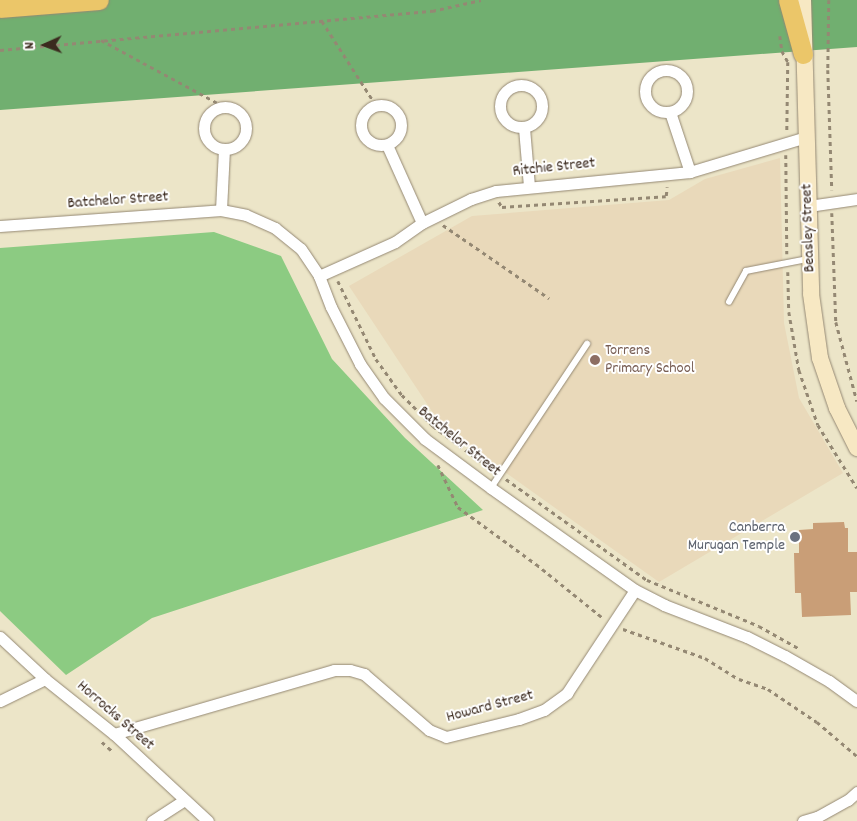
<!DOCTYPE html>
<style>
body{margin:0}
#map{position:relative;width:857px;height:821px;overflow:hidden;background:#ece5c8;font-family:Dekko,sans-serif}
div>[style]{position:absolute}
.built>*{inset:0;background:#e9d9ba}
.green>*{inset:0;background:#8ccb82}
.forest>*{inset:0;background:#71af70}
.building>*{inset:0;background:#c99e77}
.path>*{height:2.5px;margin-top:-1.25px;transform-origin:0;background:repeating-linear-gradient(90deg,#948873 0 4px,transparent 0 8px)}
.roads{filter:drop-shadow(0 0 1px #948873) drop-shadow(0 0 1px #948873)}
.lane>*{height:5.5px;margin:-2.75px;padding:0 2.75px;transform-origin:2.75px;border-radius:2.75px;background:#fff}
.street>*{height:11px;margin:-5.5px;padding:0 5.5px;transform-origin:5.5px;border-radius:5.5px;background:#fff}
.street>.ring{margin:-5.5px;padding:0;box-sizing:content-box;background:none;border:11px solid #fff;border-radius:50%}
.secondary>*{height:16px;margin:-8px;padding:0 8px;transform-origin:8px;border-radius:8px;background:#f7e8c3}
.primary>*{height:19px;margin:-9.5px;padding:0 9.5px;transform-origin:9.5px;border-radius:9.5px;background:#ebc669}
.dots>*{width:14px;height:14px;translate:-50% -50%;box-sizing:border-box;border:2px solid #fff;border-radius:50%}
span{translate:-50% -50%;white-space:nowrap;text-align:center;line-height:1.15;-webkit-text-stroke:4px #fff;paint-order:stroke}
.street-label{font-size:16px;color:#3b2a1e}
.education-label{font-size:16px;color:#785e54}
.left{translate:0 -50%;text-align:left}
.worship-label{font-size:16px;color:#5b616d}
.right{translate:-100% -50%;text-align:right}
.north{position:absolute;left:20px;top:20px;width:50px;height:50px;-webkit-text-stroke:4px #fff;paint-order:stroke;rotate:268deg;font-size:14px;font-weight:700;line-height:20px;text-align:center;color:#3b2a1e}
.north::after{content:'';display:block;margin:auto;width:18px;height:22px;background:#3b2a1e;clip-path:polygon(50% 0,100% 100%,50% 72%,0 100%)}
</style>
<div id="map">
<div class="built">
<i style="clip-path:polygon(780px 158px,784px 323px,799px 398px,843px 473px,659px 582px,443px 428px,349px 286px,472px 216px,669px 200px,705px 179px)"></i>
</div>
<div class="green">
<i style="clip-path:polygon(214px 232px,281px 256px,332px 359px,405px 438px,483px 510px,152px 618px,66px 675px,0 611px,0 248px)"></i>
</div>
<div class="forest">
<i style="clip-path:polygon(0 0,857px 0,857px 47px,0 110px)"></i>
</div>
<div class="building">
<i style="clip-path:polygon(844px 522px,845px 528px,848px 528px,848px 552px,857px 552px,857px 592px,850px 592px,851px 615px,802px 617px,801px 593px,795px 593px,794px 553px,799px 553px,799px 530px,813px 529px,813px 523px)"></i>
</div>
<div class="path">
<i style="left:829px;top:0;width:70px;rotate:90.8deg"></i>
<i style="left:828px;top:70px;width:120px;rotate:88.1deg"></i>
<i style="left:322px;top:21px;width:100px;rotate:57.3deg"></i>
<i style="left:780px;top:36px;width:15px;rotate:82deg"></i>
<i style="left:782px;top:51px;width:13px;rotate:61deg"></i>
<i style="left:788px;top:62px;width:70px;rotate:90.8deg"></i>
<i style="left:101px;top:40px;width:141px;rotate:28.4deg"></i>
<i style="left:0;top:50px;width:434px;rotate:-5.2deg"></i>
<i style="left:432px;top:11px;width:50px;rotate:-12.7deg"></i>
<i style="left:786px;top:155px;width:99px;rotate:89.4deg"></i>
<i style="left:499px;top:202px;width:6px;rotate:59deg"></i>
<i style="left:502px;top:207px;width:164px;rotate:-3.8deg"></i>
<i style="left:666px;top:196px;width:9px;rotate:-84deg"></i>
<i style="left:832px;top:213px;width:109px;rotate:87.9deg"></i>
<i style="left:836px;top:322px;width:82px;rotate:75.1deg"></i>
<i style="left:443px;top:225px;width:129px;rotate:34.6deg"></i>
<i style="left:788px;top:272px;width:40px;rotate:88.6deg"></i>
<i style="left:789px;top:312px;width:59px;rotate:80.2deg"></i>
<i style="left:799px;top:370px;width:58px;rotate:70.9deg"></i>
<i style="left:818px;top:425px;width:74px;rotate:58.2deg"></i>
<i style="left:338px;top:281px;width:87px;rotate:64deg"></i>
<i style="left:376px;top:359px;width:44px;rotate:54.2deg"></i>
<i style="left:402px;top:395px;width:44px;rotate:45deg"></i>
<i style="left:433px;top:426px;width:74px;rotate:36.3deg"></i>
<i style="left:438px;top:465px;width:47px;rotate:64.5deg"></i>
<i style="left:458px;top:507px;width:97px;rotate:36.2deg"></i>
<i style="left:536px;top:564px;width:86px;rotate:38.9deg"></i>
<i style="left:506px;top:479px;width:173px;rotate:35.6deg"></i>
<i style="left:647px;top:580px;width:121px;rotate:22.3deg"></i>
<i style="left:759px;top:626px;width:45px;rotate:29.4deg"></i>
<i style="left:623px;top:629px;width:87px;rotate:19.5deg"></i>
<i style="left:705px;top:658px;width:40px;rotate:32deg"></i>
<i style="left:739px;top:679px;width:31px;rotate:19deg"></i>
<i style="left:768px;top:689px;width:59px;rotate:34deg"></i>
<i style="left:817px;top:722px;width:52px;rotate:40.4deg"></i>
<i style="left:102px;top:742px;width:15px;rotate:42deg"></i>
</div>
<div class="roads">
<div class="lane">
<i style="left:729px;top:302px;width:35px;rotate:-61deg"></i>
<i style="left:746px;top:271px;width:63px;rotate:-11deg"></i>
<i style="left:491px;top:488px;width:173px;rotate:-56.3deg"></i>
</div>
<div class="street">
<i class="ring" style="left:645px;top:70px;width:31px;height:31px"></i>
<i class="ring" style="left:500px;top:85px;width:31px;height:31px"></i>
<i class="ring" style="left:361px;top:105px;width:29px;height:29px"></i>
<i class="ring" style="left:204px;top:107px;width:31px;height:31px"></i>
<i style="left:670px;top:112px;width:63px;rotate:71.6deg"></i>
<i style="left:524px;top:128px;width:58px;rotate:85.1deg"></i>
<i style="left:387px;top:145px;width:85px;rotate:65.8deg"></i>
<i style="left:809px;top:206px;width:49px;rotate:-8.3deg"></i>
<i style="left:221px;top:210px;width:61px;rotate:-87.2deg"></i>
<i style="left:0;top:226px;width:222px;rotate:-4.1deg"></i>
<i style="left:221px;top:210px;width:25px;rotate:11deg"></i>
<i style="left:246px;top:215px;width:32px;rotate:24deg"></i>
<i style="left:275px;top:228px;width:33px;rotate:39deg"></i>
<i style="left:301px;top:249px;width:32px;rotate:56deg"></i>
<i style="left:319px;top:276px;width:33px;rotate:69deg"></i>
<i style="left:331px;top:307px;width:64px;rotate:63deg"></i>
<i style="left:360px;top:364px;width:42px;rotate:54.8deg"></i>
<i style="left:384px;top:398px;width:58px;rotate:45deg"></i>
<i style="left:425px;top:439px;width:82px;rotate:36.6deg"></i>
<i style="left:491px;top:488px;width:176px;rotate:35.3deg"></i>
<i style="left:635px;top:590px;width:33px;rotate:27deg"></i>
<i style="left:664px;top:605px;width:89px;rotate:21.1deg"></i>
<i style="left:747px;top:637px;width:42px;rotate:26.6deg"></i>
<i style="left:785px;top:656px;width:51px;rotate:29.6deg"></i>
<i style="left:829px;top:681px;width:34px;rotate:36deg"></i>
<i style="left:319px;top:276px;width:83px;rotate:-24.1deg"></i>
<i style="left:395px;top:242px;width:33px;rotate:-35deg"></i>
<i style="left:422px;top:223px;width:55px;rotate:-26.1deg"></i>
<i style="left:471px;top:199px;width:26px;rotate:-18deg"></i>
<i style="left:496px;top:191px;width:195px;rotate:-5.6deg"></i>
<i style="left:690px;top:172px;width:121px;rotate:-16.8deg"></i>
<i style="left:0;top:637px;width:62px;rotate:43deg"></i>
<i style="left:45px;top:679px;width:88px;rotate:38.6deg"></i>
<i style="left:114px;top:734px;width:128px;rotate:42.8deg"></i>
<i style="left:0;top:701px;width:50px;rotate:-26.1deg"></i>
<i style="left:114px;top:734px;width:229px;rotate:-16.2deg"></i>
<i style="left:334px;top:670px;width:16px"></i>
<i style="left:350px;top:670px;width:15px;rotate:16deg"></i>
<i style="left:364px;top:674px;width:86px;rotate:40.7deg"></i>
<i style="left:429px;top:730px;width:18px;rotate:22deg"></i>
<i style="left:446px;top:737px;width:75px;rotate:-13.9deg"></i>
<i style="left:519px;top:719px;width:27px;rotate:-20deg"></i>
<i style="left:544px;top:710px;width:29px;rotate:-36deg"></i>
<i style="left:567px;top:693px;width:123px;rotate:-56.6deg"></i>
<i style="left:152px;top:821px;width:38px;rotate:-33deg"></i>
<i style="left:803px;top:821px;width:15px;rotate:-16deg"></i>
<i style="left:817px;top:817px;width:35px;rotate:-29deg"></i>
<i style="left:848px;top:800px;width:12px;rotate:-42deg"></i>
</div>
<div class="secondary">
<i style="left:803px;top:0;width:294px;rotate:88.4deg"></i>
<i style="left:811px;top:294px;width:65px;rotate:82deg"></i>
<i style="left:820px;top:358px;width:53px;rotate:71.2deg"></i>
<i style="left:837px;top:408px;width:45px;rotate:63.4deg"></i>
</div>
<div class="primary">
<i style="left:788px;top:0;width:56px;rotate:74.5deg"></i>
<i style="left:0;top:8px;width:99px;rotate:-4.6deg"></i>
</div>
</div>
<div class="dots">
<i style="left:595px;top:360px;background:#8d6e63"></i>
<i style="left:795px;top:537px;background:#6b7280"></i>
</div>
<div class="street-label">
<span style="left:554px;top:168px;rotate:-6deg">Ritchie Street</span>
<span style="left:118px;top:201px;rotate:-4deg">Batchelor Street</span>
<span style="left:809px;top:228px;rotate:-92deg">Beasley Street</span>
<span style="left:459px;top:442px;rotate:39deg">Batchelor Street</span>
<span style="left:490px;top:707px;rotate:-15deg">Howard Street</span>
<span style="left:115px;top:716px;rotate:41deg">Horrocks Street</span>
</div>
<div class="education-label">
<span class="left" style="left:605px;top:360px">Torrens<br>Primary School</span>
</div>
<div class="worship-label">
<span class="right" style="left:785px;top:537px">Canberra<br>Murugan Temple</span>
</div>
<div class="north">N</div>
</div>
